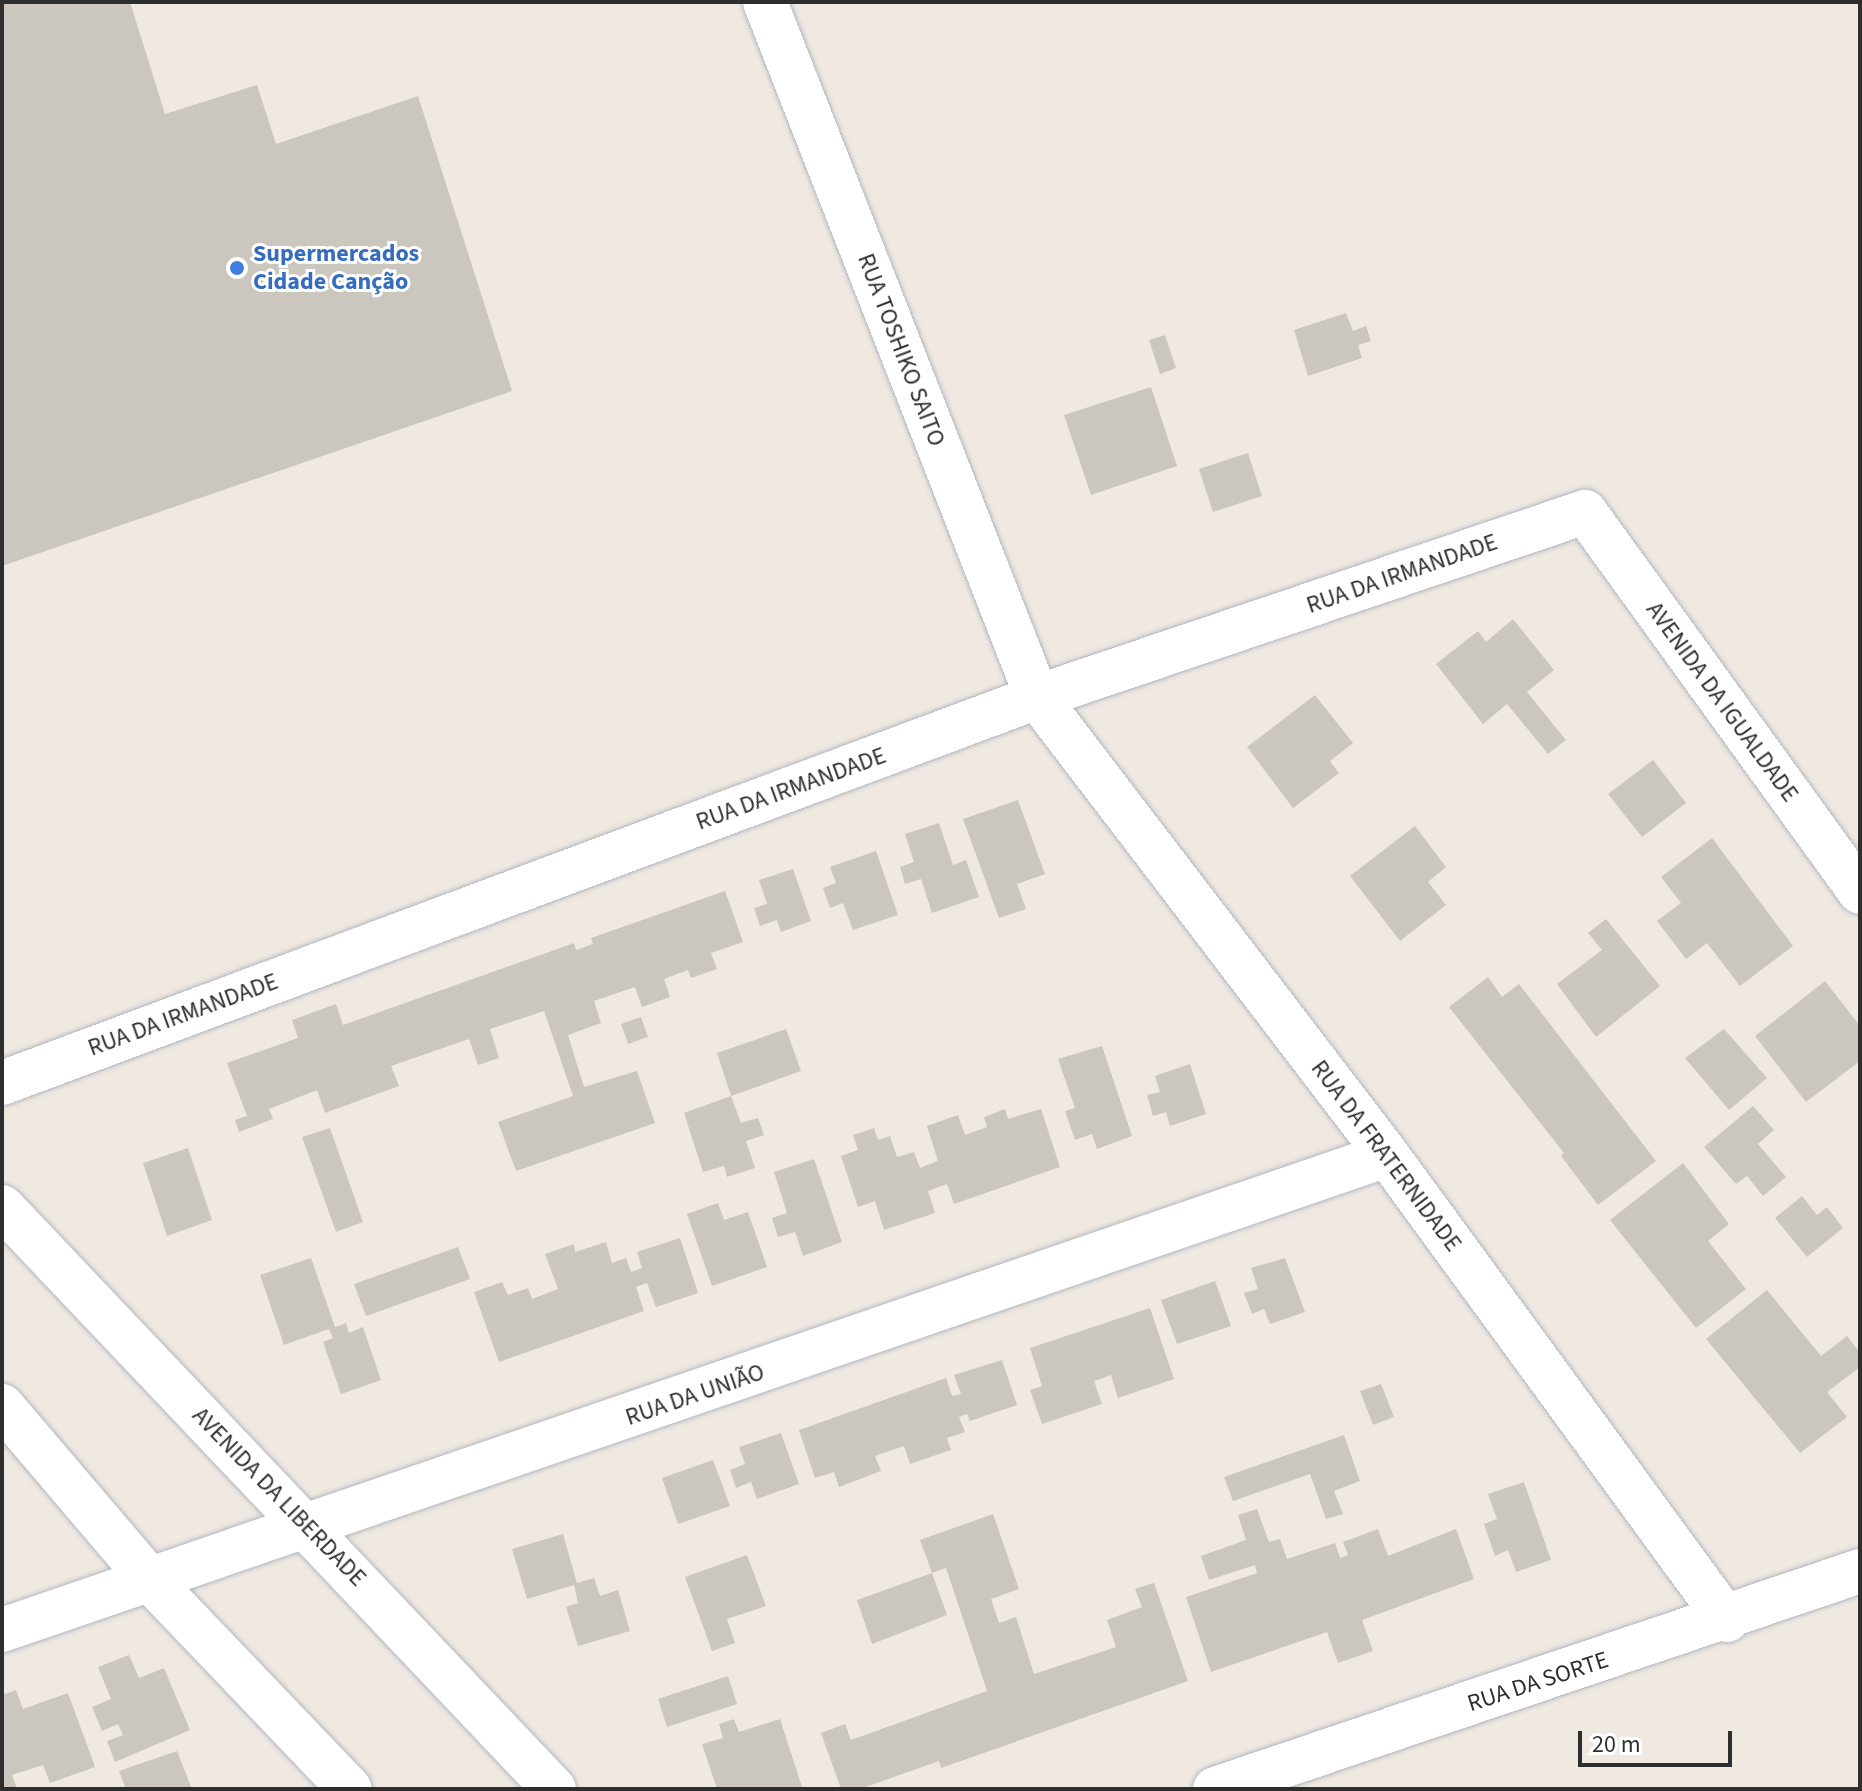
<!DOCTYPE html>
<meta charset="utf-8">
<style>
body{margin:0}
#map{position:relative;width:1862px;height:1791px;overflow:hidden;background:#efe9e1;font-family:"Source Sans 3",sans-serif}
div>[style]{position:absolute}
.building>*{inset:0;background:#cbc7bf}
.roads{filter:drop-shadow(0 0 2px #b4b7c1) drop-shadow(0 0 2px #b4b7c1)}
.minor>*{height:44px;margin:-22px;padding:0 22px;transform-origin:22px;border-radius:22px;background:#fff}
.dots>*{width:22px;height:22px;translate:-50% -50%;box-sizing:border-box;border:4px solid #fff;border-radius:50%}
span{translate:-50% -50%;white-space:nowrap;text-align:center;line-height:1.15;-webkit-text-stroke:6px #fff;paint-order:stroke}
.shop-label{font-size:24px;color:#366cbe;font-weight:700}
.left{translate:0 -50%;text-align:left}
.street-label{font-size:24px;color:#2e2e2e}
.frame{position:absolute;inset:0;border:4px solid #2e2e2e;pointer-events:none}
.scale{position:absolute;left:1578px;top:1731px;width:154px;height:36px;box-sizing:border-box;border:4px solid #2e2e2e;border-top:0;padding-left:10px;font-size:24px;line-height:28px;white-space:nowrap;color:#2e2e2e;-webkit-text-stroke:6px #fff;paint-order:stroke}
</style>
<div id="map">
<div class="building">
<i style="clip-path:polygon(2px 2px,130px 2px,165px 114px,257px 85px,276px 144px,418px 96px,512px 391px,2px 566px)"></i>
<i style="clip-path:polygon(1346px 313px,1353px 331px,1366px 326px,1371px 341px,1358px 345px,1362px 358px,1308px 376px,1294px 330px)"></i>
<i style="clip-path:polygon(1165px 335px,1176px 368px,1160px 374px,1149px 340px)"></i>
<i style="clip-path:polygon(1151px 387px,1177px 466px,1091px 495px,1064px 415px)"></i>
<i style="clip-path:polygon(1248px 453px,1262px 496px,1213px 512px,1199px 469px)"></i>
<i style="clip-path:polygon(1513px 619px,1554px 670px,1527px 692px,1566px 740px,1548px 754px,1507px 704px,1483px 724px,1436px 664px,1478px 631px,1486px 642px)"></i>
<i style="clip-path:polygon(1315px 695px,1353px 743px,1330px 761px,1339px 773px,1293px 808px,1247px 747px)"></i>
<i style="clip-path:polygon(1653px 760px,1686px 803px,1642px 837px,1608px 794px)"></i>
<i style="clip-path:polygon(1018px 800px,1045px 874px,1017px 884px,1026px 909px,999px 918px,963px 819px)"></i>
<i style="clip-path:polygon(939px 823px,953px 865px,966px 860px,979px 897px,932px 913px,921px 879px,905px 884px,900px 867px,914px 862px,905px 834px)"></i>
<i style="clip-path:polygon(1415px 826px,1446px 867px,1428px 882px,1446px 905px,1400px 941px,1350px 876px)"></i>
<i style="clip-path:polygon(1712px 838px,1793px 946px,1740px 986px,1707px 943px,1686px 959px,1657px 921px,1681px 903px,1661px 877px)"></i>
<i style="clip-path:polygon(876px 851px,898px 915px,853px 930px,843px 903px,830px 908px,823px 888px,836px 883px,830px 867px)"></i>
<i style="clip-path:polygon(793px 869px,811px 921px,781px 932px,777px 920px,760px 926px,754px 908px,767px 904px,759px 880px)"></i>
<i style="clip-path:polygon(725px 891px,743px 942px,711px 953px,717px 969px,691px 978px,688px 970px,664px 979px,670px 997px,642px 1007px,635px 987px,594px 1001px,601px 1023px,568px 1035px,584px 1087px,637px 1071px,655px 1123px,516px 1171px,498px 1122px,573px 1096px,544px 1011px,490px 1029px,499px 1058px,478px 1065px,469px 1039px,391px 1066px,399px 1086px,325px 1113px,317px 1090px,269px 1109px,273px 1119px,239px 1132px,235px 1120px,247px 1116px,227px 1063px,298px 1038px,292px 1020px,336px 1004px,343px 1025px,574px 943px,576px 950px,593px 944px,591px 938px)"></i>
<i style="clip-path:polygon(1606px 919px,1660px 986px,1596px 1037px,1557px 984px,1602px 950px,1588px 933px)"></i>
<i style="clip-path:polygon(1488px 977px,1502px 997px,1519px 984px,1656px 1161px,1598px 1205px,1561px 1156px,1564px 1153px,1449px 1007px)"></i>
<i style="clip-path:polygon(1825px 981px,1860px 1026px,1860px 1061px,1806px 1102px,1755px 1036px)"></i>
<i style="clip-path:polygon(641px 1017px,648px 1037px,628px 1044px,621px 1024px)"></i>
<i style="clip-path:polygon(786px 1029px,801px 1071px,731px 1096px,717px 1053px)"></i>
<i style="clip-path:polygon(1724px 1029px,1767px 1078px,1729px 1110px,1685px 1058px)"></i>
<i style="clip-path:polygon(1102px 1046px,1132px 1136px,1097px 1149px,1092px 1134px,1075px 1140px,1065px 1111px,1075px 1108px,1058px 1059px)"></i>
<i style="clip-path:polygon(1190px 1064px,1206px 1114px,1170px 1126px,1166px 1112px,1153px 1116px,1147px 1095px,1160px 1092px,1155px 1076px)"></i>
<i style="clip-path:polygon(731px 1096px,741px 1123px,758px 1118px,764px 1135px,746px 1141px,755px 1168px,727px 1177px,724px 1166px,703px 1172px,684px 1113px)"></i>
<i style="clip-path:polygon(1753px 1106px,1774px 1130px,1758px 1144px,1786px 1177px,1763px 1196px,1747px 1176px,1736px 1184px,1704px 1147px)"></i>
<i style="clip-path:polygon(1005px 1109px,1008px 1119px,1041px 1109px,1060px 1167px,954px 1204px,947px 1184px,928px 1191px,935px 1213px,884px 1230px,875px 1201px,858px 1207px,841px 1156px,858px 1150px,853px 1135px,874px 1128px,878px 1140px,890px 1136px,897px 1157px,914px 1152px,920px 1168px,938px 1161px,927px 1126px,958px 1115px,965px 1135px,987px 1127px,984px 1117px)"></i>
<i style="clip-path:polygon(330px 1128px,363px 1222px,336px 1232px,302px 1137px)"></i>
<i style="clip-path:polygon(188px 1148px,212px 1220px,167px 1236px,143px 1163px)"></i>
<i style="clip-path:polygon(814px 1159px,842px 1242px,803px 1256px,795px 1232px,778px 1237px,772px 1218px,787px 1213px,774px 1172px)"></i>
<i style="clip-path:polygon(1683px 1163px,1729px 1224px,1708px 1241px,1746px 1289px,1696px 1328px,1610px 1220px)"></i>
<i style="clip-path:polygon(1802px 1196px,1817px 1215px,1827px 1207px,1843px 1228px,1807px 1257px,1775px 1218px)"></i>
<i style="clip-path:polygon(718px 1203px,724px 1220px,748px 1212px,767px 1267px,712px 1286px,687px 1214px)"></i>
<i style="clip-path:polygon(680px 1238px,698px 1293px,656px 1307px,647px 1283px,636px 1287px,644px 1311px,499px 1362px,474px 1292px,502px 1282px,508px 1295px,528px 1288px,532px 1299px,558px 1289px,545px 1254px,574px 1244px,575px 1252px,606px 1242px,612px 1263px,626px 1258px,631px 1272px,642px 1268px,637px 1252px)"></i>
<i style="clip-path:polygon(458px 1247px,470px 1279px,366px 1316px,354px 1284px)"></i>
<i style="clip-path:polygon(311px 1258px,335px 1327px,346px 1323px,349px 1333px,363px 1327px,381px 1380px,341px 1394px,323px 1342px,333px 1338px,329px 1329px,284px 1345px,260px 1275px)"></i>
<i style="clip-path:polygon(1285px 1258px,1305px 1312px,1270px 1324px,1264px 1309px,1252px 1314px,1244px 1293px,1258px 1289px,1251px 1268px)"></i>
<i style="clip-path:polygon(1215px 1281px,1231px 1326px,1177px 1344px,1161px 1300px)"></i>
<i style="clip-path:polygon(1767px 1290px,1821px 1356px,1847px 1336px,1860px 1353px,1860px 1367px,1827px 1392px,1847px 1417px,1800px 1453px,1706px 1339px)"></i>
<i style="clip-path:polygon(1150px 1308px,1174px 1379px,1118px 1398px,1111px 1375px,1094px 1381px,1102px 1404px,1042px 1424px,1030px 1390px,1042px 1386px,1030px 1348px)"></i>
<i style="clip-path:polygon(1002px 1360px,1017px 1405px,970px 1421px,967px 1414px,959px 1417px,965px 1432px,947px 1438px,951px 1450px,910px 1464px,904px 1446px,875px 1456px,881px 1471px,839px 1487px,834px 1472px,815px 1478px,799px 1430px,946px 1378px,952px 1396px,961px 1394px,954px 1375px)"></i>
<i style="clip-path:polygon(1381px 1384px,1394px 1417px,1373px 1425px,1360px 1391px)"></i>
<i style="clip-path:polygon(781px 1433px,799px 1484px,757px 1499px,751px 1482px,736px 1488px,730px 1470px,745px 1464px,739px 1447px)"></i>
<i style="clip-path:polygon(1344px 1435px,1360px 1481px,1334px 1491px,1343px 1514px,1326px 1519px,1310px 1474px,1233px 1501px,1224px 1477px)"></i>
<i style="clip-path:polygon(713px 1460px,730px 1506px,678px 1524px,662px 1478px)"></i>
<i style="clip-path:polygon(1524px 1482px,1551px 1560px,1516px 1572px,1508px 1550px,1495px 1556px,1484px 1524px,1497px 1519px,1488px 1494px)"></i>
<i style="clip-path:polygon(1257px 1509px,1269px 1542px,1280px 1539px,1287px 1559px,1335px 1543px,1340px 1558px,1348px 1555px,1343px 1542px,1378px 1529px,1388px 1556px,1456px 1529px,1474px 1579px,1362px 1620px,1373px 1651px,1338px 1663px,1327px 1632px,1211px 1672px,1186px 1597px,1257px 1573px,1255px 1565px,1209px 1580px,1201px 1556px,1246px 1540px,1238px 1515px)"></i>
<i style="clip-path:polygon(993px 1514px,1019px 1589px,991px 1599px,999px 1623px,1016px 1617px,1034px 1674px,1116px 1647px,1107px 1620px,1142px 1607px,1135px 1589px,1154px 1583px,1188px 1681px,941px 1768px,939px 1761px,860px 1789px,841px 1789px,821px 1733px,845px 1724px,851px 1740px,987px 1691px,946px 1568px,932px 1573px,920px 1540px)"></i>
<i style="clip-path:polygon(563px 1534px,577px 1583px,594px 1578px,600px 1596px,618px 1590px,630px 1631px,578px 1646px,566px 1607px,578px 1603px,574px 1585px,527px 1599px,512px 1549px)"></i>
<i style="clip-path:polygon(747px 1555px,766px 1606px,727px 1619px,735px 1643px,712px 1651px,685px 1577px)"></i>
<i style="clip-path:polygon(932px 1573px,947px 1615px,872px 1644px,857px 1600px)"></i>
<i style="clip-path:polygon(129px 1655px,139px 1678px,164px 1668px,190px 1730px,115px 1762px,107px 1741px,123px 1735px,118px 1724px,102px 1731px,92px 1707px,111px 1699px,98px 1667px)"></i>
<i style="clip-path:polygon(728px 1676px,737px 1704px,667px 1727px,658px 1699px)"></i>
<i style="clip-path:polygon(16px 1690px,23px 1709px,68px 1693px,95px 1767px,50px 1783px,43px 1765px,12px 1775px,17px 1789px,2px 1789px,2px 1695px)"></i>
<i style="clip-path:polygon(734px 1719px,739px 1732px,780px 1719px,802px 1787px,717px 1789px,702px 1744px,723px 1738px,719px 1724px)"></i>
<i style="clip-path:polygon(177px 1751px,192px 1789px,126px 1789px,119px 1771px)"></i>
</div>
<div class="roads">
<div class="minor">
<i style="left:765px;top:2px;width:746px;rotate:68.63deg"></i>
<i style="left:1037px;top:697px;width:576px;rotate:52.61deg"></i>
<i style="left:1387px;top:1155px;width:576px;rotate:53.83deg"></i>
<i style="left:2px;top:1083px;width:1105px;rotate:-20.45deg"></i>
<i style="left:1037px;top:697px;width:578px;rotate:-18.65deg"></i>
<i style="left:1585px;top:512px;width:469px;rotate:54.1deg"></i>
<i style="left:2px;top:1207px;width:802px;rotate:46.52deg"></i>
<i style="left:2px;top:1406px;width:228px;rotate:49.6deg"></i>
<i style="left:150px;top:1580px;width:289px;rotate:46.3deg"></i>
<i style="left:2px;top:1630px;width:1464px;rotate:-18.93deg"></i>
<i style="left:1215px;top:1789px;width:681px;rotate:-18.67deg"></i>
</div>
</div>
<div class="dots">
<i style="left:237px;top:268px;background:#3f7fe0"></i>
</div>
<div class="shop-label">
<span class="left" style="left:253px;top:268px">Supermercados<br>Cidade Canção</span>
</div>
<div class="street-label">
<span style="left:901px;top:350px;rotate:69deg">RUA TOSHIKO SAITO</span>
<span style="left:1402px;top:574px;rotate:-19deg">RUA DA IRMANDADE</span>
<span style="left:1722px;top:702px;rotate:54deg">AVENIDA DA IGUALDADE</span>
<span style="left:791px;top:789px;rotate:-20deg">RUA DA IRMANDADE</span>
<span style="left:183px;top:1015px;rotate:-20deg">RUA DA IRMANDADE</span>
<span style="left:1386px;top:1156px;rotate:53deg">RUA DA FRATERNIDADE</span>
<span style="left:695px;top:1395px;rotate:-19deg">RUA DA UNIÃO</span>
<span style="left:279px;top:1497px;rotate:46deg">AVENIDA DA LIBERDADE</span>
<span style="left:1538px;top:1682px;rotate:-18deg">RUA DA SORTE</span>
</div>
<div class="frame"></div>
<div class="scale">20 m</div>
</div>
